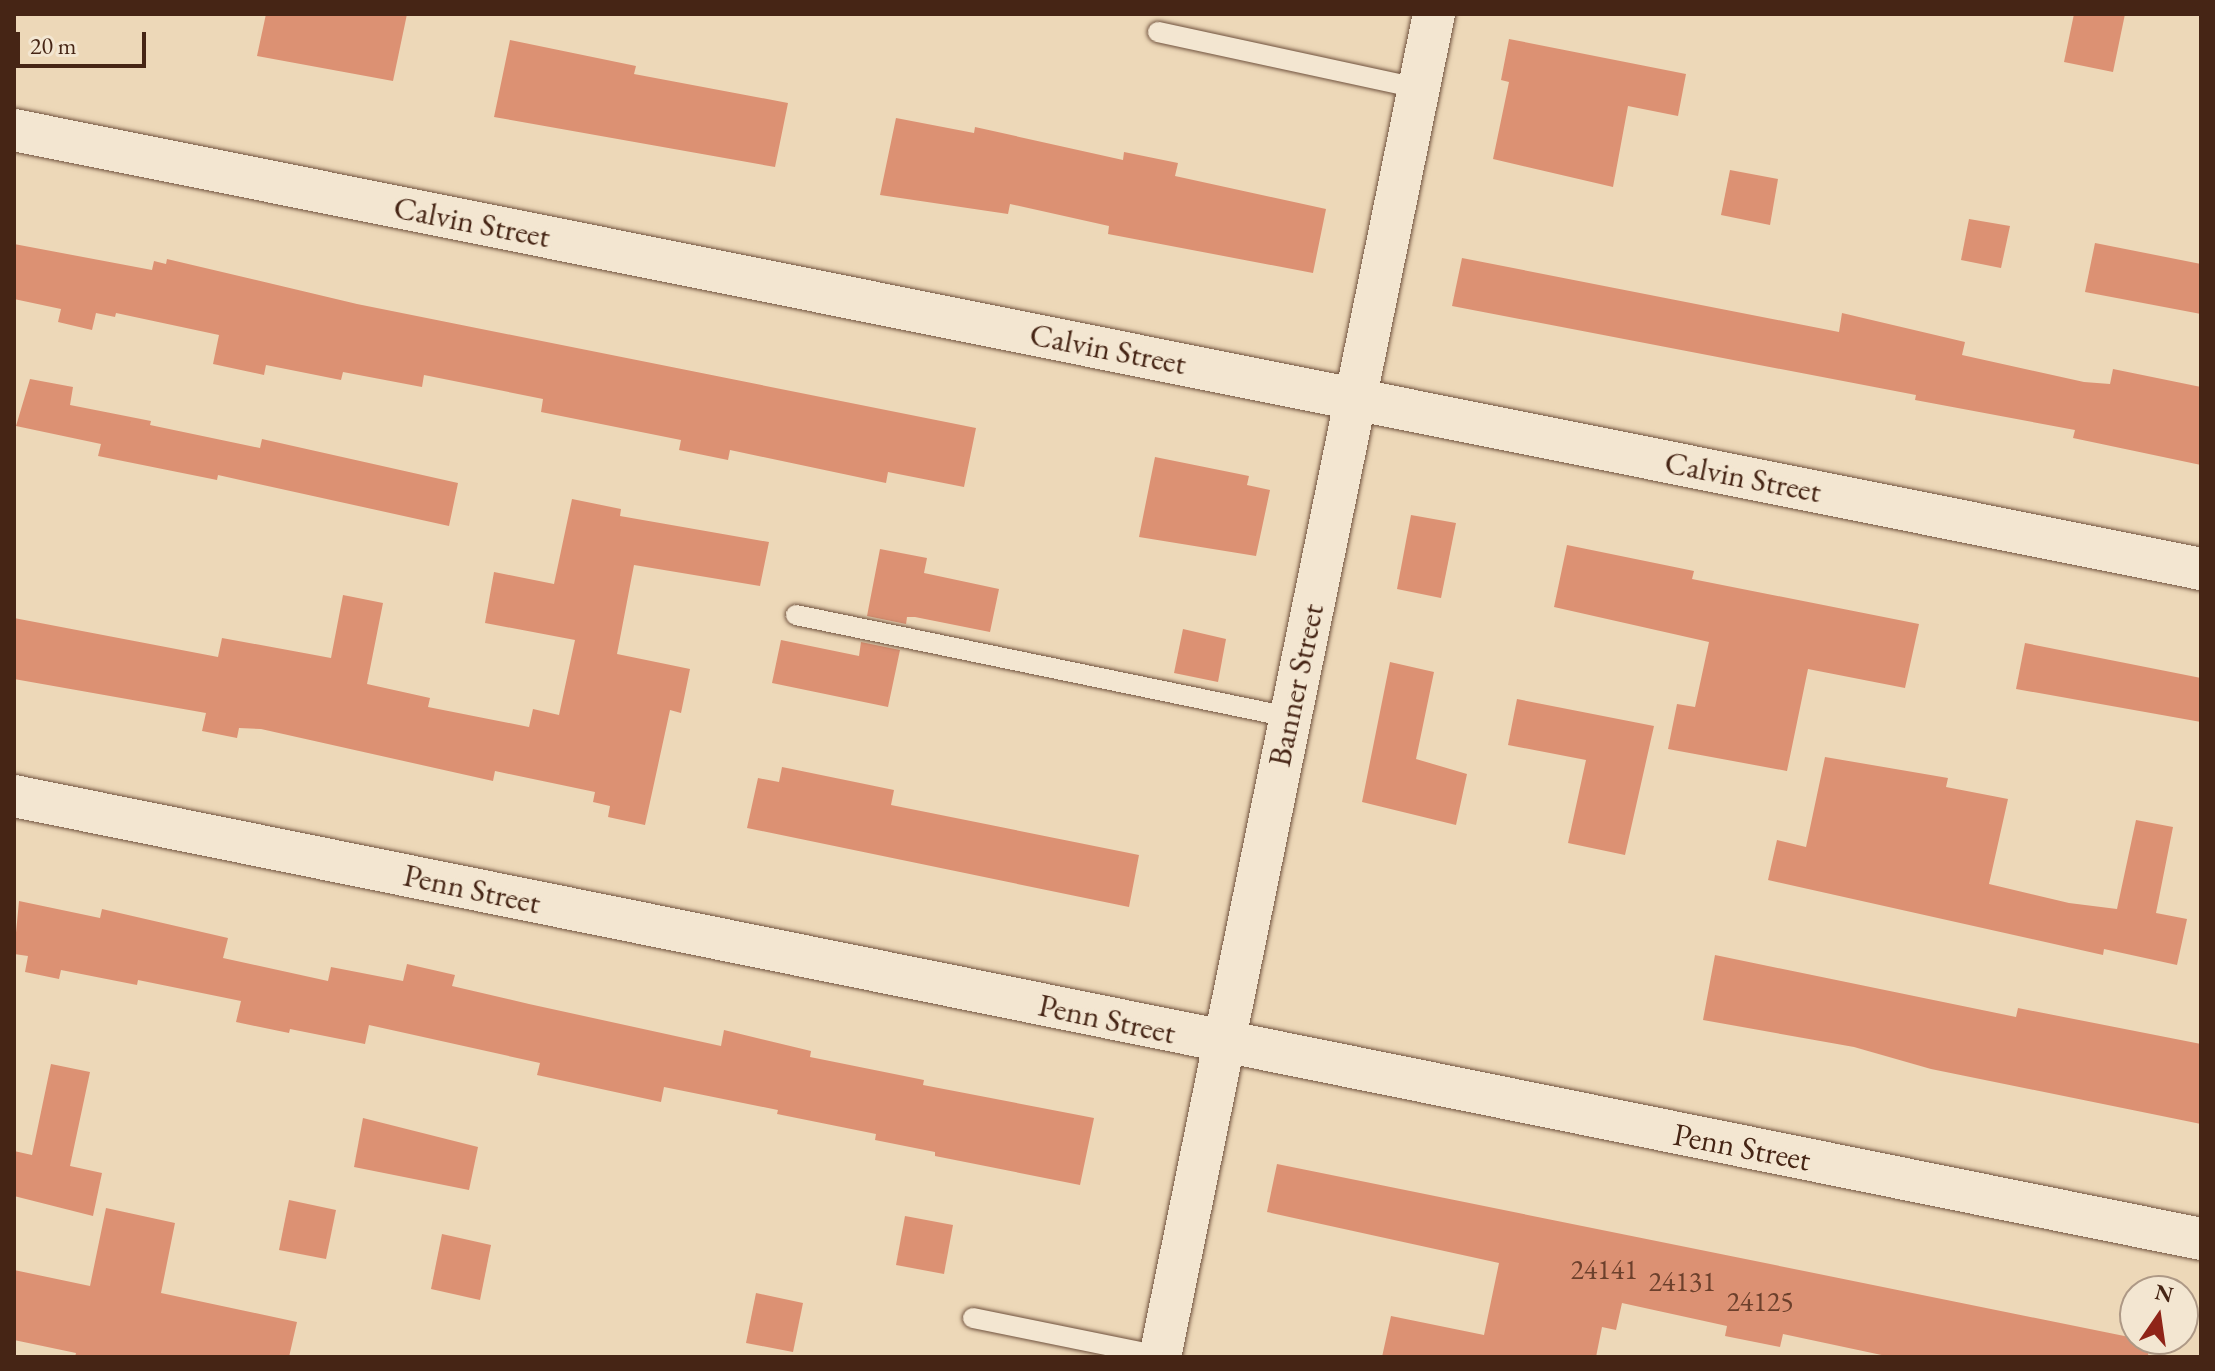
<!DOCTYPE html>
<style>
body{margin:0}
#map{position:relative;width:2215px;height:1371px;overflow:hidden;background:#edd8b8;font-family:"EB Garamond",serif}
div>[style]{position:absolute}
.building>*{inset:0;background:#dc9173}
.roads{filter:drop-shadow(0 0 2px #70523e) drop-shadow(0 0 2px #70523e)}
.lane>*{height:20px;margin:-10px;padding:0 10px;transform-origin:10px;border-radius:10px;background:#f3e6d1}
.street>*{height:42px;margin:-21px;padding:0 21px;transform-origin:21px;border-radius:21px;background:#f3e6d1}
span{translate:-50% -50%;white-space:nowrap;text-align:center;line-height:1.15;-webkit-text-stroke:7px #f3e6d1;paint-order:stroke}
.number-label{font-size:28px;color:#6c402c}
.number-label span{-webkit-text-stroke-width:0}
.street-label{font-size:32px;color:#462515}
.frame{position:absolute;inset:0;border:16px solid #462515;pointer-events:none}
.north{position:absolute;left:2119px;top:1275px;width:80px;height:80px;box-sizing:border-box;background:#f3e6d1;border:2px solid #ae9986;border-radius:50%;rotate:13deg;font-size:22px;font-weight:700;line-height:32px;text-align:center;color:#462515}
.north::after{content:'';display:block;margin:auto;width:28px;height:36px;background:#8f2418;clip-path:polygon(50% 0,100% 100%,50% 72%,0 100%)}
.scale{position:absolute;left:16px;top:32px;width:130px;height:36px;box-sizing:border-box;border:4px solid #462515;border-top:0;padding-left:10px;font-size:24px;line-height:28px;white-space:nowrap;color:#462515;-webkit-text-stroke:6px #f3e6d1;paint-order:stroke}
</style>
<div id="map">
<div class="building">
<i style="clip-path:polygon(266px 14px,407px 14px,393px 81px,257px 56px)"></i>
<i style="clip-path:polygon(2074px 14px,2125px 14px,2113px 72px,2064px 62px)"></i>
<i style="clip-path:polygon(1509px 39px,1686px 74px,1678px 116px,1628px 106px,1613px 187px,1493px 159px,1509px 82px,1501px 80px)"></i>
<i style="clip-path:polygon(510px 40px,636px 66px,634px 74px,788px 103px,775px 167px,494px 117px)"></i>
<i style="clip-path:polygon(896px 118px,974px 133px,975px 127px,1123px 160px,1124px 152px,1178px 163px,1175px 176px,1326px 209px,1313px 273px,1108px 234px,1109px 226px,1010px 204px,1008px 214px,880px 195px)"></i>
<i style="clip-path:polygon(1730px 170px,1778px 179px,1770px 225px,1721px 215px)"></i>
<i style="clip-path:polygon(1969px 219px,2010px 226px,2001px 268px,1961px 260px)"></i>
<i style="clip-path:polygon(2095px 243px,2201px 264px,2201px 314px,2085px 292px)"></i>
<i style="clip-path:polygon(14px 244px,152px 270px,154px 261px,166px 264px,167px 259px,357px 304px,976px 428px,964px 487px,888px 472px,886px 483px,730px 450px,728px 460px,679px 450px,681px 440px,541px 412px,543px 399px,424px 375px,422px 387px,343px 372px,341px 380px,266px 365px,264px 375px,213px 364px,219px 335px,116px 313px,115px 317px,96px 313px,92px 330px,58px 322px,61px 309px,14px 299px)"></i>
<i style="clip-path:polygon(1462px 258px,1839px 332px,1842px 313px,1965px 342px,1962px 355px,2084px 382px,2110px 384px,2113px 369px,2201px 387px,2201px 465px,2073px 438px,2075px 430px,1915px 400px,1916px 395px,1452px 306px)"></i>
<i style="clip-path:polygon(30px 379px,73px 387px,70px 405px,151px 421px,150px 425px,260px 448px,262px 439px,458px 483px,449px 526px,218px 475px,217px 480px,98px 456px,101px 444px,16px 426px)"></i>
<i style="clip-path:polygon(1155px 457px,1249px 476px,1247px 485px,1270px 490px,1256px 556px,1139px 537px)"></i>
<i style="clip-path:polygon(572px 499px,621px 509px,620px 516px,769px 542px,760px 586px,634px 565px,617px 654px,690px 669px,681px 713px,670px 710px,645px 825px,608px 817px,610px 806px,593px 802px,595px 792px,495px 771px,493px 781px,261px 729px,239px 728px,237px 738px,202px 731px,206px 713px,14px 679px,14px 618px,218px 657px,222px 638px,331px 658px,343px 595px,383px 603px,367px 684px,430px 698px,428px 707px,529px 727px,533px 709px,559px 715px,575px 640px,485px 623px,494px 572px,554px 584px)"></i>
<i style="clip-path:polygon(1411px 515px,1456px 523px,1441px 598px,1397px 589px)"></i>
<i style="clip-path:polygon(1567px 545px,1694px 571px,1692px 579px,1919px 624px,1905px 688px,1808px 669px,1787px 771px,1668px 749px,1677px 704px,1695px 707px,1709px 642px,1554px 607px)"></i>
<i style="clip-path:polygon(880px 549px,927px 558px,924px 573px,999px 589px,990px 632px,915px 617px,907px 617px,906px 624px,867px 616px)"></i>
<i style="clip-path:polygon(1183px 629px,1226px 639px,1218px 682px,1174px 673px)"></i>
<i style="clip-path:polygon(781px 640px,859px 656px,861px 642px,900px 650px,888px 707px,772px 683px)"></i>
<i style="clip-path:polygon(2025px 643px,2201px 678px,2201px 722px,2016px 689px)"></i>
<i style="clip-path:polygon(1390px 662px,1434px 672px,1416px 759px,1467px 774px,1456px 825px,1362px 802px)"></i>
<i style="clip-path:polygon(1517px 699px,1654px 726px,1625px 855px,1568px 843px,1586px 760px,1508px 745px)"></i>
<i style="clip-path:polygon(1825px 757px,1948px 778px,1946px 787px,2008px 799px,1989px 884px,2069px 903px,2117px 909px,2136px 820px,2173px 827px,2156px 913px,2187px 919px,2177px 965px,2104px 949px,2103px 955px,1768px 880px,1777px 840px,1806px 847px)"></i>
<i style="clip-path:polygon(782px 767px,894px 790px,891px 805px,1139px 855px,1129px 907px,747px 828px,758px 778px,779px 782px)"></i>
<i style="clip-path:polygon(19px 901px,100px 918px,102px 909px,228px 938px,223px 958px,328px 981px,331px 967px,403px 981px,407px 964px,455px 975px,452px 986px,529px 1004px,721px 1046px,724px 1030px,811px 1051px,810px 1057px,924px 1080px,923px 1085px,1094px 1118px,1080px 1185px,935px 1156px,935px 1152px,875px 1140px,876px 1134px,777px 1114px,778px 1110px,664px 1087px,661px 1102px,537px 1075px,540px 1063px,369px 1025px,365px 1044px,290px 1029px,289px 1033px,236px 1022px,241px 1001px,138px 980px,137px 985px,61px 970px,59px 979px,25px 972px,28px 956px,14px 954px)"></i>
<i style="clip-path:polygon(1715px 955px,2016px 1017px,2018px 1008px,2201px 1044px,2201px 1124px,1931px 1069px,1854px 1047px,1703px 1020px)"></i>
<i style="clip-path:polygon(51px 1064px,90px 1072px,70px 1166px,102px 1173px,93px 1216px,14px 1196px,14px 1151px,32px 1155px)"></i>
<i style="clip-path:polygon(363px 1118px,478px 1147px,469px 1190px,354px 1167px)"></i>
<i style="clip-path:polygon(1277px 1164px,2149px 1341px,2148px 1357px,1891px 1357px,1783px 1334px,1780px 1347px,1725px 1336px,1727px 1326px,1622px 1303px,1616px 1330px,1602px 1327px,1596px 1357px,1382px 1357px,1391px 1316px,1484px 1335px,1499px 1263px,1267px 1212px)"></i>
<i style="clip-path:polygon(289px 1200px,336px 1210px,326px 1259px,279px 1250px)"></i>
<i style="clip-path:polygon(106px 1208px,175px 1223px,161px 1293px,297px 1322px,289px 1357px,75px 1357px,76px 1353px,14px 1340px,14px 1270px,90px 1286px)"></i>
<i style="clip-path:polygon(905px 1216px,953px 1225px,944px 1274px,896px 1265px)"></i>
<i style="clip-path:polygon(442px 1234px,491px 1245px,480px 1300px,431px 1289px)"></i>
<i style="clip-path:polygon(756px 1293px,803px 1303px,793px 1352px,746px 1343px)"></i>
</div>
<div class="roads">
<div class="lane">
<i style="left:1158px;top:32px;width:266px;rotate:12.2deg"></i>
<i style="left:796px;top:615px;width:503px;rotate:11.69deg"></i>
<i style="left:973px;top:1318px;width:196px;rotate:11.5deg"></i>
</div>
<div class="street">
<i style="left:14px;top:130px;width:2231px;rotate:11.35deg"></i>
<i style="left:14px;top:796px;width:2231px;rotate:11.45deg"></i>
<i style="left:1160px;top:1357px;width:1371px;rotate:-78.47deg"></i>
</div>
</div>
<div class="number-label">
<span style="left:1604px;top:1269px">24141</span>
<span style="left:1682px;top:1281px">24131</span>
<span style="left:1760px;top:1301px">24125</span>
</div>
<div class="street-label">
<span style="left:472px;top:222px;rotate:11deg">Calvin Street</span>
<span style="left:1108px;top:349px;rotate:11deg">Calvin Street</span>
<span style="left:1743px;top:477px;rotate:11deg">Calvin Street</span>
<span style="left:1296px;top:685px;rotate:-78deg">Banner Street</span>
<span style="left:472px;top:889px;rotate:12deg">Penn Street</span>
<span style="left:1107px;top:1019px;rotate:12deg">Penn Street</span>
<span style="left:1742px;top:1147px;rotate:11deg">Penn Street</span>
</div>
<div class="frame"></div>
<div class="north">N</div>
<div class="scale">20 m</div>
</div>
